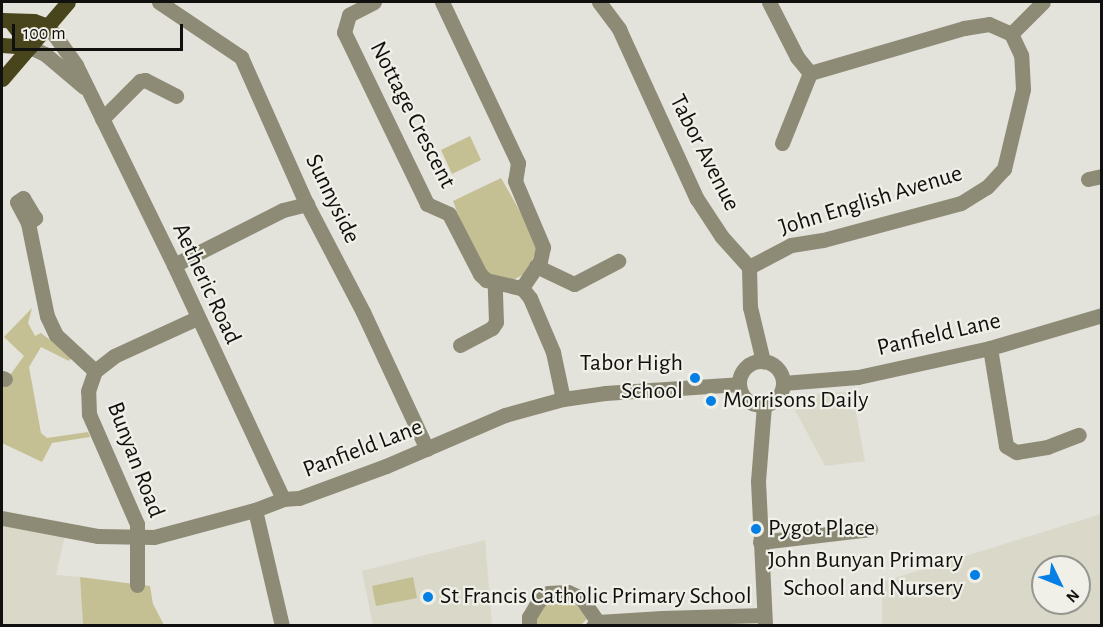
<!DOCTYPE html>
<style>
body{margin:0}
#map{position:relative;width:1103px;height:627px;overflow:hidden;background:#e3e2db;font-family:"Alegreya Sans",sans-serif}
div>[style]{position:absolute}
.built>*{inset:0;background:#d9d8c9}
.green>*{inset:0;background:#c5c093}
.minor>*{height:15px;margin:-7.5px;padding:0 7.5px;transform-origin:7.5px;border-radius:7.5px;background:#8d8b75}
.minor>.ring{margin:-7.5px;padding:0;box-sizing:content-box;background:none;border:15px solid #8d8b75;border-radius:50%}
.major>*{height:15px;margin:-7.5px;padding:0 7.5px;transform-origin:7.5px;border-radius:7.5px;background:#48441b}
.dots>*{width:16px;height:16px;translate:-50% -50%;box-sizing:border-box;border:3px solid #f0f0e8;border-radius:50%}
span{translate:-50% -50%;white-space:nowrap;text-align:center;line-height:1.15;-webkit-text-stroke:4.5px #f0f0e8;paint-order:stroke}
.street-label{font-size:24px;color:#10100e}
.poi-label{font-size:24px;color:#10100e}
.right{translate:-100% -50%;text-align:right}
.left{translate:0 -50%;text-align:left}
.frame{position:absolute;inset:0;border:3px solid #10100e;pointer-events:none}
.north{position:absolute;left:1031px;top:555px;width:60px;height:60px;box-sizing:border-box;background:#f0f0e8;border:2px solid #969691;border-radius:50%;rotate:133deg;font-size:16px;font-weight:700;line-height:24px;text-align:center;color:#10100e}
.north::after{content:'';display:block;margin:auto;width:21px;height:27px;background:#037fe5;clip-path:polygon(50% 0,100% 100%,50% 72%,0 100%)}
.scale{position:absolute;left:12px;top:24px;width:171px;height:27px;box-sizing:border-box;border:3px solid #10100e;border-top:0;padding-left:8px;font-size:18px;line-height:21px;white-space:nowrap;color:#10100e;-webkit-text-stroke:4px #f0f0e8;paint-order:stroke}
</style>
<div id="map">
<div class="built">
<i style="clip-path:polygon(852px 391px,865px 461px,825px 466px,788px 397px)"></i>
<i style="clip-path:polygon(evenodd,1101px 514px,1101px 625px,882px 625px,882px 582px,1101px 514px,1043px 567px,1079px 567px,1079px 603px,1043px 603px,1043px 567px)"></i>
<i style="clip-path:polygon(2px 524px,65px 535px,56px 575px,80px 577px,83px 625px,2px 625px)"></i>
<i style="clip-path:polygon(485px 540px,492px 625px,373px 625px,362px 571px)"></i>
</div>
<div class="green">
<i style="clip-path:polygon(470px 136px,481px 160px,452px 174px,441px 150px)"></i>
<i style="clip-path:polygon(501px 178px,539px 245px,526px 273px,513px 280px,480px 274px,453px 201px)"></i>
<i style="clip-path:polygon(32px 308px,28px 323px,35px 336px,41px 333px,72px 357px,69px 361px,41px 347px,29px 367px,41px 433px,47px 438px,88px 432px,90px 437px,52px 443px,42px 462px,2px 443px,2px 386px,24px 356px,4px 337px)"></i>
<i style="clip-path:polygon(80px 577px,150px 586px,153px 604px,164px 625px,83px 625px)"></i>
<i style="clip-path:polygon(413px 577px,417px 598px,376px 606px,372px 586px)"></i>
<i style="clip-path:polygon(549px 599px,572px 599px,587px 619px,581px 625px,534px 625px,538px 609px)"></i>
</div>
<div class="minor">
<i style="left:159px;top:2px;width:99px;rotate:33.9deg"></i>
<i style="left:241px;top:57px;width:158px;rotate:66deg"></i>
<i style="left:305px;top:201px;width:125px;rotate:62.4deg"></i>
<i style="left:363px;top:312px;width:151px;rotate:65deg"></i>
<i style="left:374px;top:2px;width:28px;rotate:153deg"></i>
<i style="left:349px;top:15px;width:18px;rotate:106deg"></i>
<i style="left:344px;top:32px;width:191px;rotate:64.2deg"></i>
<i style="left:427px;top:204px;width:24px;rotate:24deg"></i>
<i style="left:449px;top:214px;width:68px;rotate:62.7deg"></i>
<i style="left:480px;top:274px;width:8px;rotate:45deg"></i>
<i style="left:486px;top:280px;width:37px;rotate:13deg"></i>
<i style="left:522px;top:288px;width:13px;rotate:51deg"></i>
<i style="left:530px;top:298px;width:59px;rotate:66.9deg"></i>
<i style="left:553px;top:352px;width:48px;rotate:78deg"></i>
<i style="left:442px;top:2px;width:178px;rotate:64.7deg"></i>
<i style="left:518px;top:163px;width:18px;rotate:99deg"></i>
<i style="left:515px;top:181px;width:72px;rotate:67deg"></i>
<i style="left:543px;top:247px;width:14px;rotate:102deg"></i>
<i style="left:540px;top:261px;width:32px;rotate:124deg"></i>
<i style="left:599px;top:2px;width:34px;rotate:53deg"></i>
<i style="left:619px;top:29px;width:187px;rotate:65.4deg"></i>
<i style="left:697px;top:199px;width:45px;rotate:56.7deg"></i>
<i style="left:722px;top:237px;width:40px;rotate:48deg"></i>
<i style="left:749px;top:267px;width:40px;rotate:88.6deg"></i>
<i style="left:750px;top:307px;width:56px;rotate:76.5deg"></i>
<i style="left:769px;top:2px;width:62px;rotate:63deg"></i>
<i style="left:797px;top:57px;width:21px;rotate:51deg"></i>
<i style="left:810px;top:73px;width:160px;rotate:-16.3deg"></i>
<i style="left:964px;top:28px;width:25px;rotate:-9deg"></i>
<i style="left:989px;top:24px;width:24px;rotate:24deg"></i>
<i style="left:48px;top:26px;width:48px;rotate:54.3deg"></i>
<i style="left:76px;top:65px;width:223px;rotate:63.9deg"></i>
<i style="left:174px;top:265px;width:258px;rotate:65deg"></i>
<i style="left:1011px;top:34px;width:45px;rotate:-45deg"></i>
<i style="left:30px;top:47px;width:17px;rotate:25deg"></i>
<i style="left:45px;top:54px;width:51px;rotate:40.2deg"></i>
<i style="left:102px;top:119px;width:54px;rotate:-45deg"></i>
<i style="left:140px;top:81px;width:5px;rotate:-11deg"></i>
<i style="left:145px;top:80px;width:35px;rotate:27deg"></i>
<i style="left:782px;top:143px;width:75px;rotate:-68.2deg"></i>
<i style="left:1088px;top:179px;width:14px;rotate:-12deg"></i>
<i style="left:28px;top:223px;width:9px;rotate:-36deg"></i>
<i style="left:35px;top:218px;width:23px;rotate:-121deg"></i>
<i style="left:23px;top:198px;width:7px;rotate:146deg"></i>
<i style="left:17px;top:202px;width:24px;rotate:62deg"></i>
<i style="left:28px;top:223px;width:95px;rotate:78.5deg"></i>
<i style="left:47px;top:316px;width:21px;rotate:65deg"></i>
<i style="left:56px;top:335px;width:53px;rotate:42.7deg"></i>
<i style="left:174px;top:265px;width:122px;rotate:-26.8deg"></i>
<i style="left:283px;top:210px;width:25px;rotate:-14deg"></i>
<i style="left:536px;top:266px;width:42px;rotate:25.3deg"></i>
<i style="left:574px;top:284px;width:50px;rotate:-27.6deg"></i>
<i style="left:749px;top:267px;width:47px;rotate:-27.6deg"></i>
<i style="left:791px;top:245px;width:32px;rotate:-9deg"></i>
<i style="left:823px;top:240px;width:143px;rotate:-15deg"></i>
<i style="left:961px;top:203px;width:31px;rotate:-32deg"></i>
<i style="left:987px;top:187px;width:25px;rotate:-47deg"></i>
<i style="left:1004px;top:169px;width:82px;rotate:-76.6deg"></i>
<i style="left:1023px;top:89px;width:34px;rotate:-93deg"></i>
<i style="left:1021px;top:55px;width:23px;rotate:-115deg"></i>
<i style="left:460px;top:345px;width:36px;rotate:-28deg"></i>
<i style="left:492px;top:328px;width:7px;rotate:-56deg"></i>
<i style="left:496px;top:322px;width:38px;rotate:-92deg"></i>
<i style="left:990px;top:348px;width:99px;rotate:80.7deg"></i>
<i style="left:1006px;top:446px;width:12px;rotate:31deg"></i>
<i style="left:1016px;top:452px;width:31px;rotate:-9deg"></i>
<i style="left:1047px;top:447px;width:34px;rotate:-21deg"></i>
<i class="ring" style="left:739px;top:361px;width:29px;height:29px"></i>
<i style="left:2px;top:378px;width:3px;rotate:18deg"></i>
<i style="left:783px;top:383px;width:75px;rotate:-4.6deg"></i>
<i style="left:858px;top:377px;width:135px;rotate:-12.4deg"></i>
<i style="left:990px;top:348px;width:117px;rotate:-16.4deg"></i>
<i style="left:764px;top:405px;width:76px;rotate:94.5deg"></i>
<i style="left:758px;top:481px;width:145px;rotate:87.2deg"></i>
<i style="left:255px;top:510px;width:119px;rotate:76.9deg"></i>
<i style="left:2px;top:518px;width:98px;rotate:10.6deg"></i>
<i style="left:98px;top:536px;width:56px;rotate:1deg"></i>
<i style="left:154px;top:537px;width:105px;rotate:-15deg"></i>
<i style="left:255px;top:510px;width:30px;rotate:-21deg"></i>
<i style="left:283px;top:499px;width:16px;rotate:-4deg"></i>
<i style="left:299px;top:498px;width:93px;rotate:-20.2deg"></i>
<i style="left:386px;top:466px;width:129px;rotate:-23.2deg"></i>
<i style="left:505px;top:415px;width:60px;rotate:-15.4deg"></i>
<i style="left:563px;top:399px;width:42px;rotate:-8.1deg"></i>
<i style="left:605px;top:393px;width:134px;rotate:-3.8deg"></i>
<i style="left:760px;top:542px;width:111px;rotate:-6.7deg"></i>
<i style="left:137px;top:585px;width:61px;rotate:-90deg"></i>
<i style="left:137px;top:524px;width:120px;rotate:-113.6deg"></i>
<i style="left:89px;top:414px;width:23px;rotate:-92deg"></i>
<i style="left:88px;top:391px;width:21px;rotate:-71deg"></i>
<i style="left:95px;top:371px;width:24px;rotate:-38deg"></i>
<i style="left:114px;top:356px;width:91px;rotate:-24.6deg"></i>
<i style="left:529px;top:626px;width:9px;rotate:-90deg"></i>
<i style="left:529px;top:617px;width:17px;rotate:-59deg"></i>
<i style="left:538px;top:602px;width:13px;rotate:-42deg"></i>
<i style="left:548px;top:593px;width:20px;rotate:-3deg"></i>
<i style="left:568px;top:592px;width:14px;rotate:25deg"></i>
<i style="left:581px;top:598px;width:29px;rotate:55deg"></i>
<i style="left:593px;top:626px;width:6px;rotate:-39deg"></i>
<i style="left:598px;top:622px;width:64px;rotate:-3.6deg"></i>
<i style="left:662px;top:618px;width:102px;rotate:-1.7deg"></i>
</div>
<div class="major">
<i style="left:2px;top:20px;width:32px;rotate:2deg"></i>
<i style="left:34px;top:21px;width:15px;rotate:20deg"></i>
<i style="left:11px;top:22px;width:31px;rotate:53deg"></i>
<i style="left:2px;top:45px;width:28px;rotate:4deg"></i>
<i style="left:2px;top:79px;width:101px;rotate:-49.4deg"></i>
</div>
<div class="dots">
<i style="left:695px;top:378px;background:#037fe5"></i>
<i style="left:711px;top:401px;background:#037fe5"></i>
<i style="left:756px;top:529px;background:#037fe5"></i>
<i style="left:975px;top:575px;background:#037fe5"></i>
<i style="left:428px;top:597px;background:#037fe5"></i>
</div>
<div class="street-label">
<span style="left:412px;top:115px;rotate:63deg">Nottage Crescent</span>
<span style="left:704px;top:153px;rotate:63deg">Tabor Avenue</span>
<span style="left:332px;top:199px;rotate:64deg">Sunnyside</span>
<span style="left:871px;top:201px;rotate:-17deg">John English Avenue</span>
<span style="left:206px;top:284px;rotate:65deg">Aetheric Road</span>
<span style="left:939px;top:335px;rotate:-13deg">Panfield Lane</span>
<span style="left:363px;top:449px;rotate:-21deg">Panfield Lane</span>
<span style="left:135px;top:460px;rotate:69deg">Bunyan Road</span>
</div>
<div class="poi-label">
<span class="right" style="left:683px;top:378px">Tabor High<br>School</span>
<span class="left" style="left:723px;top:401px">Morrisons Daily</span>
<span class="left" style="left:768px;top:529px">Pygot Place</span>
<span class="right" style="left:963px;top:575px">John Bunyan Primary<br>School and Nursery</span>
<span class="left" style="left:440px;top:597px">St Francis Catholic Primary School</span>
</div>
<div class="frame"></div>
<div class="north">N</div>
<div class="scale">100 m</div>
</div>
